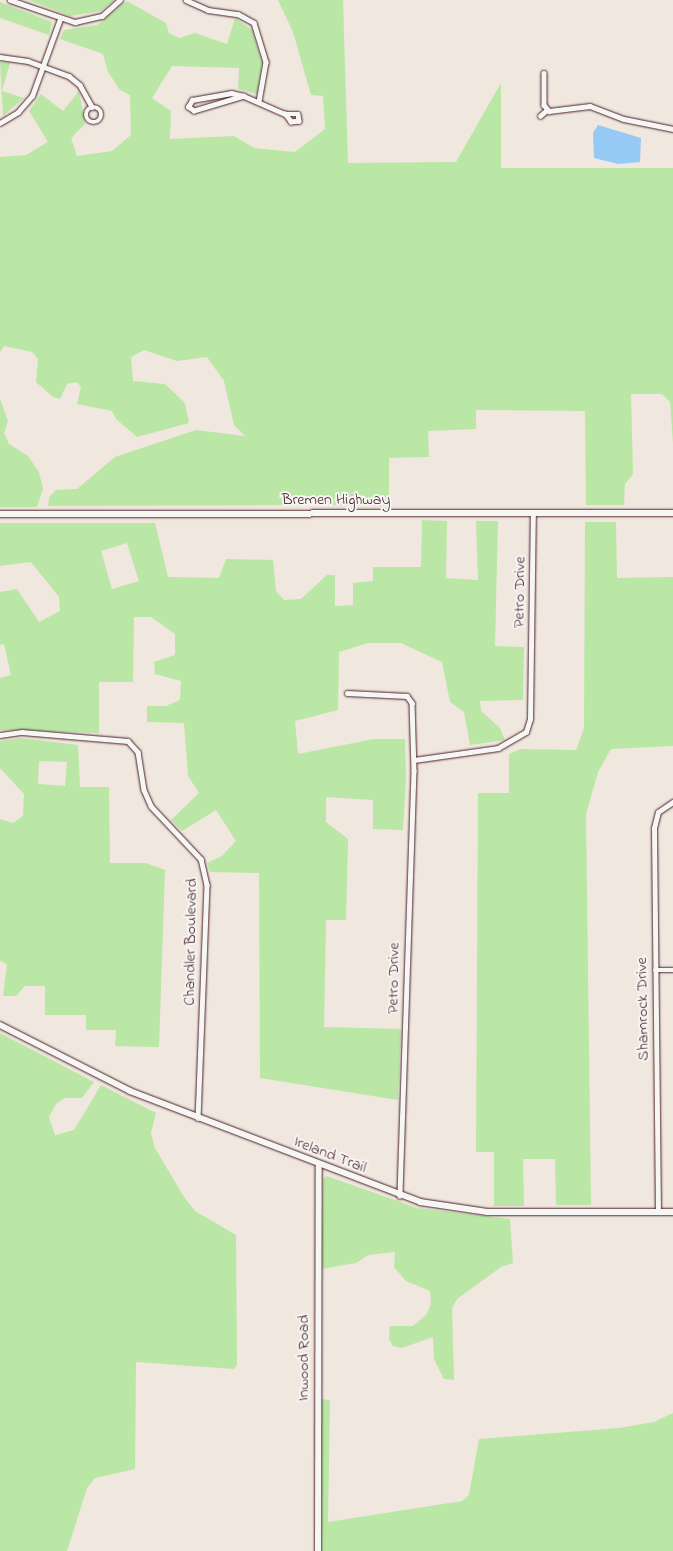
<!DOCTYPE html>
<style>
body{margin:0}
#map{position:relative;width:673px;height:1551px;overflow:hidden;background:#f0e7de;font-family:"Indie Flower",sans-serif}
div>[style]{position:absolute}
.green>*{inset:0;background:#bae7a5}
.water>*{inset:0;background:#96caf4}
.roads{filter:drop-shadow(0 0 1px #4a1f2b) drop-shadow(0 0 1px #4a1f2b)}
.street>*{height:4.5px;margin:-2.25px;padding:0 2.25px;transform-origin:2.25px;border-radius:2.25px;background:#f6f6f2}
.street>.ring{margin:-2.25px;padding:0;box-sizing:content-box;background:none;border:4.5px solid #f6f6f2;border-radius:50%}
.secondary>*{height:6px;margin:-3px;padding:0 3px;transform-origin:3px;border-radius:3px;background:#f6f6f2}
span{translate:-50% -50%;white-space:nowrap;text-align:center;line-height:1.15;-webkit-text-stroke:4px #f6f6f2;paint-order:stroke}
.street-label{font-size:16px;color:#4a1f2b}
</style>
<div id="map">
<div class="green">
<i style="clip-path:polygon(29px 0,114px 0,101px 11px,70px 16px)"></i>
<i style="clip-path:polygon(278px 0,343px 0,348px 163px,456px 162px,501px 83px,501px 168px,673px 168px,673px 443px,670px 402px,662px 394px,631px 394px,633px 474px,625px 484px,624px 505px,586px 505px,585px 411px,476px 410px,476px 429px,428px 431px,429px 457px,389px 458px,389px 506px,325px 505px,302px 496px,292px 505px,48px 506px,49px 497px,56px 490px,77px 489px,115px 457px,196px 430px,245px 436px,234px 425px,224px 381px,207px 357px,177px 361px,144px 350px,131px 357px,133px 381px,165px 384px,185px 403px,189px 423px,137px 437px,116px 419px,112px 411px,77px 404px,81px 387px,77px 382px,67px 384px,60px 399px,53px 397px,36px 382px,38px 359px,32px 352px,4px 346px,0 352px,0 157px,26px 155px,48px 142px,29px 111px,41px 94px,63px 111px,79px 91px,85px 124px,71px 138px,77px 156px,112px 151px,131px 135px,130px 95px,120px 90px,108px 72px,103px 54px,60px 39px,64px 30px,97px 25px,127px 1px,166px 23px,169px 33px,179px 38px,195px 33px,227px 44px,235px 18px,252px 30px,262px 63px,257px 94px,238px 89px,239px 68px,172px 66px,152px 98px,171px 111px,170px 139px,234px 136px,254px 148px,295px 152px,325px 129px,323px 96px,311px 95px,293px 32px)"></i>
<i style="clip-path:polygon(0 2px,52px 22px,49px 35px,0 18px)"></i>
<i style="clip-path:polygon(0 62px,10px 63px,2px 91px,24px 98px,3px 116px)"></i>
<i style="clip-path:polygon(0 399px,8px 421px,4px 433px,9px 444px,28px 456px,39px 472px,43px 489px,37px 507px,0 507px)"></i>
<i style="clip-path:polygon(evenodd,422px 520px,447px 521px,446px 578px,478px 580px,476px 521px,498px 521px,495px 646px,524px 647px,523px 700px,480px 701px,481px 711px,500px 728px,505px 740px,470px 745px,464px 712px,450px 702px,442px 662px,401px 643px,368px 643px,339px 652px,338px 710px,295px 721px,298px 754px,374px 739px,405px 739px,406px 780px,403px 830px,373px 829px,373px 800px,326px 797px,326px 822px,348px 839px,346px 920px,326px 920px,324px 1027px,401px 1029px,398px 1100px,260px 1078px,259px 873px,210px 872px,207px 863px,222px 856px,236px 841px,216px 810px,182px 831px,171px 820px,199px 793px,188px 776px,184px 723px,147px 722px,147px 706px,166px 706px,180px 700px,181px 681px,155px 674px,154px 662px,175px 655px,175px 634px,151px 617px,134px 617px,133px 682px,99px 682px,99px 733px,0 730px,0 678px,11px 675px,4px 644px,0 645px,0 592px,17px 589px,39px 622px,60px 611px,59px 597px,31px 562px,0 566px,0 523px,155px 523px,168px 577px,219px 578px,226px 559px,273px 560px,276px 591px,284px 600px,301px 599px,327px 575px,335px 575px,335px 606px,353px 605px,353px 583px,373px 581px,373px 567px,421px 567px,422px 520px,127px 543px,139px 581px,112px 589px,101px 551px,127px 543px)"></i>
<i style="clip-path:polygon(585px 522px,616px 522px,617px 578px,673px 577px,673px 746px,611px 749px,598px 772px,586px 814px,591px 1205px,556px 1205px,555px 1159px,523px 1159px,524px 1206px,494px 1206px,494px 1152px,476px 1152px,478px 793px,509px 793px,509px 754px,520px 749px,576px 750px,584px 728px)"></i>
<i style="clip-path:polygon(evenodd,21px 738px,78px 745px,80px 787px,109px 787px,110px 863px,146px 863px,165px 870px,159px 1047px,115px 1046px,116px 1030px,86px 1030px,86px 1015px,45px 1015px,45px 986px,25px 986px,16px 996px,3px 996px,7px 964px,0 961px,0 819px,13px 823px,23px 816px,24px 794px,0 768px,0 741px,21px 738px,39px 761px,67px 762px,65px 786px,38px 784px,39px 761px)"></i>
<i style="clip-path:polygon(0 1033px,94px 1082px,82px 1098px,65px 1098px,56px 1104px,49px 1117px,55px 1135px,74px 1130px,101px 1085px,156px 1113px,151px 1133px,155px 1148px,184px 1197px,195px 1211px,236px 1235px,237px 1365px,234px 1369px,136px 1362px,135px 1469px,95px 1478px,87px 1488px,67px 1551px,0 1551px)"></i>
<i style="clip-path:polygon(327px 1176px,417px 1208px,510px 1219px,513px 1263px,501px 1267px,457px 1299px,452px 1308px,454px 1380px,444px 1379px,434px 1359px,433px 1337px,402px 1348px,393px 1346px,389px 1339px,390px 1326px,413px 1326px,426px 1315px,431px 1304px,430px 1291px,406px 1281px,394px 1267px,395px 1252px,368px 1255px,356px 1263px,321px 1269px,323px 1179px)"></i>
<i style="clip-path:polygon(321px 1399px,330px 1400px,328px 1522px,462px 1501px,469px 1495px,479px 1439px,619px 1428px,654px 1422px,673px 1413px,673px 1551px,322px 1551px)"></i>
</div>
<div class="water">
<i style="clip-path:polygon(598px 125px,641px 138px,640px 162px,618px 164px,594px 158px,593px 133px)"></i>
</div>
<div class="roads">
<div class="street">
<i style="left:10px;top:0;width:69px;rotate:18.7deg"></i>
<i style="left:75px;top:22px;width:28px;rotate:-13deg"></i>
<i style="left:102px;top:16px;width:24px;rotate:-42deg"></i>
<i style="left:186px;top:0;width:24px;rotate:24deg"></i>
<i style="left:208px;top:10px;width:30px;rotate:8deg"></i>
<i style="left:238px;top:14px;width:18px;rotate:29deg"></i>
<i style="left:254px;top:23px;width:41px;rotate:72.9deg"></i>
<i style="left:266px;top:62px;width:40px;rotate:100deg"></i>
<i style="left:0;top:57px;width:28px;rotate:8deg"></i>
<i style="left:28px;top:61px;width:44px;rotate:20.1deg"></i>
<i style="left:69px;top:76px;width:14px;rotate:39deg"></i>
<i style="left:80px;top:85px;width:25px;rotate:61deg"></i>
<i style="left:544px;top:73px;width:32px;rotate:90deg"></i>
<i style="left:544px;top:105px;width:8px;rotate:50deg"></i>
<i style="left:549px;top:111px;width:41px;rotate:-7deg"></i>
<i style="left:590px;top:106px;width:36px;rotate:21deg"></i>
<i style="left:624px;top:119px;width:50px;rotate:11.5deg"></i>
<i style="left:231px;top:93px;width:13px;rotate:13deg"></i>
<i style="left:244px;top:96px;width:52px;rotate:163.3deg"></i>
<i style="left:194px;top:111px;width:7px;rotate:-146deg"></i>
<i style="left:188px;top:107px;width:8px;rotate:-60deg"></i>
<i style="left:192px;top:100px;width:40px;rotate:-10deg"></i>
<i style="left:244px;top:96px;width:45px;rotate:23.7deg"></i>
<i class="ring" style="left:86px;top:107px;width:11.5px;height:11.5px"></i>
<i style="left:285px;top:114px;width:13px"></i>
<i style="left:298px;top:114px;width:7px;rotate:82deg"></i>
<i style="left:299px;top:121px;width:8px;rotate:173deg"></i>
<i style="left:291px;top:122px;width:10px;rotate:-127deg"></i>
<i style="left:540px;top:116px;width:9px;rotate:-41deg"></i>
<i style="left:0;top:123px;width:21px;rotate:-31deg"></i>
<i style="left:18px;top:112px;width:21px;rotate:-49deg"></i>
<i style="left:32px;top:96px;width:82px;rotate:-70deg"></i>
<i style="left:347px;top:693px;width:60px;rotate:2.9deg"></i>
<i style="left:407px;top:696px;width:9px;rotate:54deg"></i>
<i style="left:412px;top:703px;width:68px;rotate:88.3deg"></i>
<i style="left:414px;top:771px;width:425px;rotate:91.9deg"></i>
<i style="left:0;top:735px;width:22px;rotate:-8deg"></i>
<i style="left:22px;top:732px;width:106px;rotate:4.9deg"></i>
<i style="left:128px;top:741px;width:15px;rotate:48deg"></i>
<i style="left:138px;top:752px;width:38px;rotate:81deg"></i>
<i style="left:144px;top:790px;width:17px;rotate:66deg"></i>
<i style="left:151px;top:806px;width:73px;rotate:46.7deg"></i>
<i style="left:201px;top:859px;width:27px;rotate:77deg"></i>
<i style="left:207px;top:885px;width:233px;rotate:92.2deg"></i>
<i style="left:414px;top:760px;width:85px;rotate:-8.1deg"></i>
<i style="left:498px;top:748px;width:32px;rotate:-30deg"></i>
<i style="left:526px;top:732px;width:14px;rotate:-73deg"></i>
<i style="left:530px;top:719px;width:206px;rotate:-89.2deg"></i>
<i style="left:655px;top:970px;width:18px"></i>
<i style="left:658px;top:1212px;width:384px;rotate:-90.6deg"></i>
<i style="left:654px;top:828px;width:16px;rotate:-76deg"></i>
<i style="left:658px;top:812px;width:18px;rotate:-34deg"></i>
</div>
<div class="secondary">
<i style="left:0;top:514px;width:673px;rotate:-0.09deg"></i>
<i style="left:0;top:1025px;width:146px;rotate:26.9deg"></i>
<i style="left:130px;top:1091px;width:311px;rotate:20.9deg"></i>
<i style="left:420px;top:1202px;width:68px;rotate:8.5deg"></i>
<i style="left:487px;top:1212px;width:186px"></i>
<i style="left:318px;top:1551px;width:385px;rotate:-89.9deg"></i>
</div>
</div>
<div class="street-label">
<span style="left:336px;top:500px">Bremen Highway</span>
<span style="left:520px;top:592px;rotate:-89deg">Petro Drive</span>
<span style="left:191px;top:942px;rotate:-89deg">Chandler Boulevard</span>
<span style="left:394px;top:978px;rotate:-89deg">Petro Drive</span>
<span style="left:643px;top:1009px;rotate:-91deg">Shamrock Drive</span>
<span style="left:330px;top:1155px;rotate:21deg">Ireland Trail</span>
<span style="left:304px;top:1358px;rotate:-90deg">Inwood Road</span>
</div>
</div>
